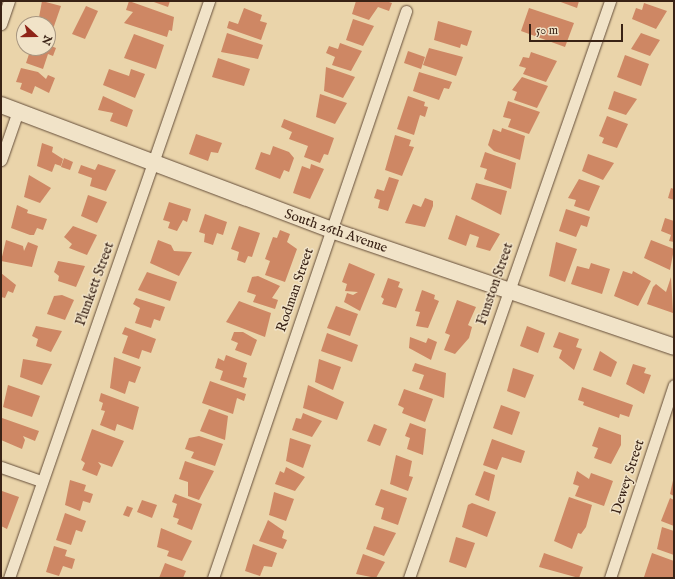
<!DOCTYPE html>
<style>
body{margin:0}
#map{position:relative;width:675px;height:579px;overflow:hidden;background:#ead4aa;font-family:"IM FELL English",serif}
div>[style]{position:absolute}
.building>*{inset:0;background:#ce8764}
.roads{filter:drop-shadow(0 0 1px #654e3a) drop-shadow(0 0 1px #654e3a)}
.street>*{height:11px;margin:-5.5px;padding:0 5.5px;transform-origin:5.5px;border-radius:5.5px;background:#f1e3c8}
.secondary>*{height:16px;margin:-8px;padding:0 8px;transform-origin:8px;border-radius:8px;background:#f1e3c8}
span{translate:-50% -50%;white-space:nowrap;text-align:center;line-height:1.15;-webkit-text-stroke:3px #f1e3c8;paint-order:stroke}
.street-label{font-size:14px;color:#392215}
.frame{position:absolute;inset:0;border:2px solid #392215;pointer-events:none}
.north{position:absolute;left:16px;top:16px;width:40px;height:40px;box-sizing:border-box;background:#f1e3c8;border:1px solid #a79680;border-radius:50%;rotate:111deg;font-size:11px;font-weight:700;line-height:16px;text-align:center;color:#392215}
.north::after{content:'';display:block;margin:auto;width:14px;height:18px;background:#8f2418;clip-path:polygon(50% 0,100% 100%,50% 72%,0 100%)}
.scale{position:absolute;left:529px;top:24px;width:94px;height:18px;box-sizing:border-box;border:2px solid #392215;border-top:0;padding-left:5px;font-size:12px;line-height:14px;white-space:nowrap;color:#392215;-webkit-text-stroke:3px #f1e3c8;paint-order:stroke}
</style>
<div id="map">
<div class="building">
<i style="clip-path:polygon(42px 1px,61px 6px,53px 29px,38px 23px)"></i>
<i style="clip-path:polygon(129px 1px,174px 17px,172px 31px,169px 30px,167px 37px,124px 23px,133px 12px,126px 10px)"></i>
<i style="clip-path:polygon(151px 1px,170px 1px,168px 7px)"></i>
<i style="clip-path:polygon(356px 1px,386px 1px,392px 3px,389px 11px,378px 7px,369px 20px,352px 14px)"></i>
<i style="clip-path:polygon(558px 1px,579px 1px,577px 8px)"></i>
<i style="clip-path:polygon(644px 3px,667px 11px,656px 29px,632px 19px,636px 8px,642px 10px)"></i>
<i style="clip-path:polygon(86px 6px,98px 11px,85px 39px,72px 34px)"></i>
<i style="clip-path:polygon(244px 8px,262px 15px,260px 21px,267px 23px,261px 40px,227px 28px,229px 21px,238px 24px)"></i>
<i style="clip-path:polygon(529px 8px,574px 23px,565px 47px,521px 31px)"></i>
<i style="clip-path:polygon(353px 19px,374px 26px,363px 46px,346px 40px)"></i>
<i style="clip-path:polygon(438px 21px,472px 31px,467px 46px,461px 44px,460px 48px,434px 40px)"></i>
<i style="clip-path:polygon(48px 30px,55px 33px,51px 46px,56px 48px,53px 56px,48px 54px,43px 69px,26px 63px,31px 48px,48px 48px)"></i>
<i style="clip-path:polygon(227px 33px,263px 45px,258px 59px,221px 52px)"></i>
<i style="clip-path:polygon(641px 33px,660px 40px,650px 56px,631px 49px)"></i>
<i style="clip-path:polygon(134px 34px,164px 45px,156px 69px,124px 58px)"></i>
<i style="clip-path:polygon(340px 43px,362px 51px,351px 71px,332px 65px,335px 57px,326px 53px,329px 46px,338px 49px)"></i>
<i style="clip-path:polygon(429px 48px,463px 57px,456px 76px,423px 65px)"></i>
<i style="clip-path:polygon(408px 51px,425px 57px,421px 69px,404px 63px)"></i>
<i style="clip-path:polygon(531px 52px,557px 61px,546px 82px,523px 74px,526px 68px,519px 66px,523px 57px,529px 58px)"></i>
<i style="clip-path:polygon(625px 55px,649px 64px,641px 86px,617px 77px)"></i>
<i style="clip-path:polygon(218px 58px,250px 69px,244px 86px,212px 77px)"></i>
<i style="clip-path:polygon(326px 67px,355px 77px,343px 98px,324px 91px)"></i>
<i style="clip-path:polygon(21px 68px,38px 72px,46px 79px,48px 75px,55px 78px,49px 93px,35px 86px,32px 94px,20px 89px,22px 83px,16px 82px)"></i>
<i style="clip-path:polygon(109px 69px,129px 76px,131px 69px,145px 74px,135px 98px,103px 85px)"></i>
<i style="clip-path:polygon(419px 72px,452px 82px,449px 89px,444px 88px,439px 100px,413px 91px)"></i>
<i style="clip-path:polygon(522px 77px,548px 86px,537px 108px,514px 100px,517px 92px,512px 90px)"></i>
<i style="clip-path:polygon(614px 91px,637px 99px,626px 115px,608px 109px)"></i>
<i style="clip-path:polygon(320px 94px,347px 103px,335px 124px,316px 117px)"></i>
<i style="clip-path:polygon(103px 96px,133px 110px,127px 127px,110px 121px,113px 113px,98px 110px)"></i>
<i style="clip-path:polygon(408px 96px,425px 102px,424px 106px,428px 107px,425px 117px,420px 115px,414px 135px,397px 129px)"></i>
<i style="clip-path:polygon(508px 101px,540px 112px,529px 134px,508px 127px,511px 119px,503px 117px)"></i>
<i style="clip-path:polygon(607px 116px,628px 124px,617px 148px,602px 143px,604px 138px,599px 136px)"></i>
<i style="clip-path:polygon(284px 119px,334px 138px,328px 155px,324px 154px,320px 163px,304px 157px,308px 146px,289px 139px,292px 132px,281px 127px)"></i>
<i style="clip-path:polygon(502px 128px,525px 136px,520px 160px,494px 151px,488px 145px,493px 129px,501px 132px)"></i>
<i style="clip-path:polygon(196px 134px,222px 143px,218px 153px,211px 152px,208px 161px,189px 154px)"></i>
<i style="clip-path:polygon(395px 135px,411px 140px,409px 146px,414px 147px,402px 176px,385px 170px)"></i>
<i style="clip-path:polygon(42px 143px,53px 147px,52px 152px,63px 159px,61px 166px,55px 164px,52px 172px,37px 166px)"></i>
<i style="clip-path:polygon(273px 146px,289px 152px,294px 158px,289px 172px,284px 170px,280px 179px,255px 169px,261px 152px,270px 155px)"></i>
<i style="clip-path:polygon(485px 152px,516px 163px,511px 189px,484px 179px,487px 169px,480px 167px)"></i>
<i style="clip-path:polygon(588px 154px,614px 163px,603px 180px,582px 171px)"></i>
<i style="clip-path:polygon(64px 158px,73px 162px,70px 170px,61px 167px)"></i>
<i style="clip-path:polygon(98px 164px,116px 170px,106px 191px,90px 186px,92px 178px,78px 173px,81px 165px,95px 170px)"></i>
<i style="clip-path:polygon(311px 164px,324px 169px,310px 199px,293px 193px,302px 166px,310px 169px)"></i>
<i style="clip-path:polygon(29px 175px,51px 188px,40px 203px,24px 197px)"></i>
<i style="clip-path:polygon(389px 177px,399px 180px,388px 211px,378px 208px,380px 200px,374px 198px,377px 189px,384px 191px)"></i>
<i style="clip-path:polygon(579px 179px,600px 186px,589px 211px,574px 206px,576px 200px,568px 198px)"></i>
<i style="clip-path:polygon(476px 183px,507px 191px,501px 215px,471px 199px)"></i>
<i style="clip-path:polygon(671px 188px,674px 189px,674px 200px,668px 198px)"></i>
<i style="clip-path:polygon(88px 195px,107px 202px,97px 223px,81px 216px)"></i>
<i style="clip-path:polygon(425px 198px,433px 201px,433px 206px,425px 227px,405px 223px,413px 204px,421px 207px)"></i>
<i style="clip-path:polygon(169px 202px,191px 209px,187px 222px,183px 220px,177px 231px,168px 228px,170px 222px,163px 220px)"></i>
<i style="clip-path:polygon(17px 205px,28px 210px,27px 213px,47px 219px,43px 230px,37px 228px,34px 235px,30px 235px,11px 228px)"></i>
<i style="clip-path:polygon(566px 209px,590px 217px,587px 227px,581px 225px,576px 237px,559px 231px)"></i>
<i style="clip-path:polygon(205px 214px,227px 222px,223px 235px,217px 233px,213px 245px,204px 242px,205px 234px,199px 232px)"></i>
<i style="clip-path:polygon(456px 215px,500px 234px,490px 251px,476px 247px,479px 237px,470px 234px,466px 246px,448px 239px)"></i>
<i style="clip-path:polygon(665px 218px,674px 221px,674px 242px,669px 241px,671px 235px,661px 231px)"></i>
<i style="clip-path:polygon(73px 226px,97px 235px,87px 255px,69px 248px,72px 244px,64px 237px)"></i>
<i style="clip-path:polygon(239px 226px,260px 233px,252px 257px,248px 256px,245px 263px,237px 260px,239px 252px,231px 249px)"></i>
<i style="clip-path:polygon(280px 230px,290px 234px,287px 242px,297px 249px,285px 282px,265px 275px,270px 261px,265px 259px,273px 237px,277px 238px)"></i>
<i style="clip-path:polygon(6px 240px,23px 246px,24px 251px,28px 242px,38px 246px,32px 267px,1px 261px)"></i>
<i style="clip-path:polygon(158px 240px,171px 245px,174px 251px,192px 252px,179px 276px,150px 263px)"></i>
<i style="clip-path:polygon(651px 240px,674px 249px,670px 270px,644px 258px)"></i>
<i style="clip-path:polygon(556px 242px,577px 249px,565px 282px,549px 276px)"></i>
<i style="clip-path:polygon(58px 261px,85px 266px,76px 287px,58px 281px,59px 276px,54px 272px)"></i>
<i style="clip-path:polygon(349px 263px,375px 274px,360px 311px,344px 302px,347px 293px,353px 295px,358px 292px,345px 291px,347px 284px,342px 282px)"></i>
<i style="clip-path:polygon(591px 263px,610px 269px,602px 294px,571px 284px,577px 266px,589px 269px)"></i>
<i style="clip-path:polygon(623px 271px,632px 274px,633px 271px,651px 281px,638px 306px,614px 296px)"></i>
<i style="clip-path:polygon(147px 272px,177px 282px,170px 301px,138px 290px)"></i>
<i style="clip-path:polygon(1px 273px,16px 285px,13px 293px,8px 291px,5px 298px,1px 297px)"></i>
<i style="clip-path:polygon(258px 276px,280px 286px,272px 298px,278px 300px,275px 309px,253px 302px,256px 295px,247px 292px,252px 277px)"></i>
<i style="clip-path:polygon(671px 277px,673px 313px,647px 304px,653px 287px,656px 284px,666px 292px)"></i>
<i style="clip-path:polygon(388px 278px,400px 282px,398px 287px,403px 289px,396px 308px,382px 304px,384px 299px,381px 297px)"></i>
<i style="clip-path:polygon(422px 290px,435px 295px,434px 299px,439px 301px,428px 328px,416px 326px,420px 312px,415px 311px)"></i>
<i style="clip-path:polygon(62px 295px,74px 300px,65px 320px,47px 314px,54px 296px)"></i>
<i style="clip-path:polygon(136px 298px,165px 307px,160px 321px,154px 319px,151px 328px,135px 323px,140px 308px,133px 304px)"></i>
<i style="clip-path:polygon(457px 300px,476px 307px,468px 325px,472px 327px,469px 338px,455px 354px,444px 350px,450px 335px,445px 333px)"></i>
<i style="clip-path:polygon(239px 301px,271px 313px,265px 337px,226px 322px)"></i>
<i style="clip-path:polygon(336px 306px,358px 314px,350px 336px,327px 328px)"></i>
<i style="clip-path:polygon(36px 326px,62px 331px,51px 352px,36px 346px,38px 339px,32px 336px)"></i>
<i style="clip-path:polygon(527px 326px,545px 333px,538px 353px,520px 346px)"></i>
<i style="clip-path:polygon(125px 327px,156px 339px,151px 353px,142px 350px,139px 359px,122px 353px,128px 336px,122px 334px)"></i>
<i style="clip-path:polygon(234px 332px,243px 332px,257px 340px,251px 356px,235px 350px,238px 343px,231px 340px)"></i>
<i style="clip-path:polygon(559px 332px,579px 339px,576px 347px,582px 349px,574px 370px,559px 358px,562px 350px,553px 347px)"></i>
<i style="clip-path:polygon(327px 333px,358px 345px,352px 362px,321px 351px)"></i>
<i style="clip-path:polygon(410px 337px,426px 343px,428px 338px,437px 342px,431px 360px,409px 348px)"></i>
<i style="clip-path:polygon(600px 351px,617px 362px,611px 377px,593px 370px)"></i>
<i style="clip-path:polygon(226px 355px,247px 363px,243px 377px,247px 378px,244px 388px,220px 380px,223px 371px,215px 368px,218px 358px,224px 361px)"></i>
<i style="clip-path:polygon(114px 357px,141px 367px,135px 383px,129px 381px,125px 394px,110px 388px)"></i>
<i style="clip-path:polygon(23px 359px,52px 364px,42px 385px,20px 377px)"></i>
<i style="clip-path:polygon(319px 359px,341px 367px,333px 390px,315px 382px)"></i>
<i style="clip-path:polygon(415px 363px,446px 373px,444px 398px,419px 389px,424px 375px,412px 371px)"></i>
<i style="clip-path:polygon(633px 364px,646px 368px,644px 373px,651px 375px,644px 394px,626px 384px)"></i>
<i style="clip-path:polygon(513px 368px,534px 375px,525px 398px,507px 391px)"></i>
<i style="clip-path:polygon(210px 381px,246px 394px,244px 401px,237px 398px,233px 414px,202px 403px)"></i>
<i style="clip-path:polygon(8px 385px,40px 396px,32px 417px,3px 407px)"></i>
<i style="clip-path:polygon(308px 385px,344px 402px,337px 420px,303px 408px)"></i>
<i style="clip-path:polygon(582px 387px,633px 405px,629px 417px,620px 414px,619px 418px,583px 405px,584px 402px,578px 400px)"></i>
<i style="clip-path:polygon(404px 389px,433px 399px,425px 422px,402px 413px,404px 408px,398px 405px)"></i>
<i style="clip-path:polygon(101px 393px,139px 407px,133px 430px,117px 424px,115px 431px,100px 425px,105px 411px,101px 410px,103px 403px,99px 401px)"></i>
<i style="clip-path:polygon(501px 405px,520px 412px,512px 435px,493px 428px)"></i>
<i style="clip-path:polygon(209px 409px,228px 416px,225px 440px,200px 431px)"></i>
<i style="clip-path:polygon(303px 413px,322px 421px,312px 437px,292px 430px,296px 418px,301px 419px)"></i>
<i style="clip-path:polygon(2px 418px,39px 431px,35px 441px,23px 436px,25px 440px,22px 449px,1px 440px)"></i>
<i style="clip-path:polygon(410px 423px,426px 429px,423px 455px,407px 449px,410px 438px,405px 436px)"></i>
<i style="clip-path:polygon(374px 424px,387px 429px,380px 446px,367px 441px)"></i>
<i style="clip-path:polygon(599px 427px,621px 435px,621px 445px,611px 464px,594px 458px,598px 448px,592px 446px)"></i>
<i style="clip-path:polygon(92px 429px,124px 441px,112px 467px,98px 462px,101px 466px,97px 476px,82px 470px,85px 463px,81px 460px)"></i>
<i style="clip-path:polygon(199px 436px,223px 444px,215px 466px,191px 458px,194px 452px,185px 449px,189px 438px)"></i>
<i style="clip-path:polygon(290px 438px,311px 445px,303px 468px,286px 461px)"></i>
<i style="clip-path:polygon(492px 439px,525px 451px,521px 463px,502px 457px,497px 470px,483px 465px)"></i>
<i style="clip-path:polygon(396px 455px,412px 461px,409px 476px,413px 477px,408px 491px,390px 484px)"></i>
<i style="clip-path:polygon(185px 461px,214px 471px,199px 500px,188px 496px,188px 482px,179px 479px)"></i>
<i style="clip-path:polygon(286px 467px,305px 477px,295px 491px,275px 484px,280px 471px,284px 473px)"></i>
<i style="clip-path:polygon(484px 471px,495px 475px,489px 501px,475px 495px)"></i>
<i style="clip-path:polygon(577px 471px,589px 479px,591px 473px,613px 481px,604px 506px,575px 496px,579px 486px,573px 484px)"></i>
<i style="clip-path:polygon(674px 476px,674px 496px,670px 494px)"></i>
<i style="clip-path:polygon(70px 480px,86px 485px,84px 491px,93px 494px,90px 503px,83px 501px,80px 511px,65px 505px)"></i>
<i style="clip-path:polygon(381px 489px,407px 498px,398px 525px,381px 519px,384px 508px,375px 505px)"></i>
<i style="clip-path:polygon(2px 491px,19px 497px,7px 529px,1px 526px)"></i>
<i style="clip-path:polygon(274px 492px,294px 499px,286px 521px,269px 515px)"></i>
<i style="clip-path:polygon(175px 494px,202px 504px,192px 530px,177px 524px,179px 519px,173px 517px,177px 504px,172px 502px)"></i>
<i style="clip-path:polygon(569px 497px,592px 505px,586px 527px,581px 534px,578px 533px,572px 549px,554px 541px)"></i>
<i style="clip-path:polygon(670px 498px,674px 500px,674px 526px,661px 521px)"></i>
<i style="clip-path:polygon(142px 500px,157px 505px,152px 518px,137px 512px)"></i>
<i style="clip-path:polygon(472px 503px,496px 512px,487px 537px,462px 527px,468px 505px)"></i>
<i style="clip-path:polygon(127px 506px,133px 508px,129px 517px,123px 515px)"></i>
<i style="clip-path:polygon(65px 513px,86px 521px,82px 532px,76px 530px,71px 545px,56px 540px)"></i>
<i style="clip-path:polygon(268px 520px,284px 531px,282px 538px,287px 540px,283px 549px,259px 541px)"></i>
<i style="clip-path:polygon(374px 526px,396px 533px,384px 556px,366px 549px)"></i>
<i style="clip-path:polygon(662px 527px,674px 531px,674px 555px,657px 549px)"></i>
<i style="clip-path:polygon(161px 528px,192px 541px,182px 561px,167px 556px,169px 551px,157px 547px)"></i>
<i style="clip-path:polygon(456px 537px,475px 543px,466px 568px,449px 562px)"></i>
<i style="clip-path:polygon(253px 544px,277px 553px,272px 567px,264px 566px,260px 576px,245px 571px)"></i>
<i style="clip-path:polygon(54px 546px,67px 550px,65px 556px,75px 559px,72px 569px,63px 566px,59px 576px,46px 572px)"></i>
<i style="clip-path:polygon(544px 553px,583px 567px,579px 578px,539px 567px)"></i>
<i style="clip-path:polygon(652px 553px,674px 561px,674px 577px,644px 577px)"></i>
<i style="clip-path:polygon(363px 554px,385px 562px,376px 578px,356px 574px)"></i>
<i style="clip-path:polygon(165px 563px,186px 571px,183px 578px,159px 578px)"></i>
</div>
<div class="roads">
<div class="street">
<i style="left:1px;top:24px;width:24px;rotate:-71deg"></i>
<i style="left:1px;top:160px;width:52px;rotate:-70.9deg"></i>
<i style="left:1px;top:467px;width:42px;rotate:19.3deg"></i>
<i style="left:9px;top:578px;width:611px;rotate:-70.88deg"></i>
<i style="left:213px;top:578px;width:599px;rotate:-71.2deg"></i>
<i style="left:409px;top:578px;width:611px;rotate:-70.79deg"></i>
<i style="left:610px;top:578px;width:203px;rotate:-71.7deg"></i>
</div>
<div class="secondary">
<i style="left:1px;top:105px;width:353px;rotate:20.7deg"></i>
<i style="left:331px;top:230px;width:362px;rotate:18.8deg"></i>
</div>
</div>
<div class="street-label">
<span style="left:336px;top:231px;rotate:19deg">South 26th Avenue</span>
<span style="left:95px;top:284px;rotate:-70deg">Plunkett Street</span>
<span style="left:495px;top:284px;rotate:-71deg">Funston Street</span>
<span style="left:295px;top:290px;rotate:-71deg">Rodman Street</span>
<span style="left:628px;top:477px;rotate:-72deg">Dewey Street</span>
</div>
<div class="frame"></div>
<div class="north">N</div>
<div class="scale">50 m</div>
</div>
